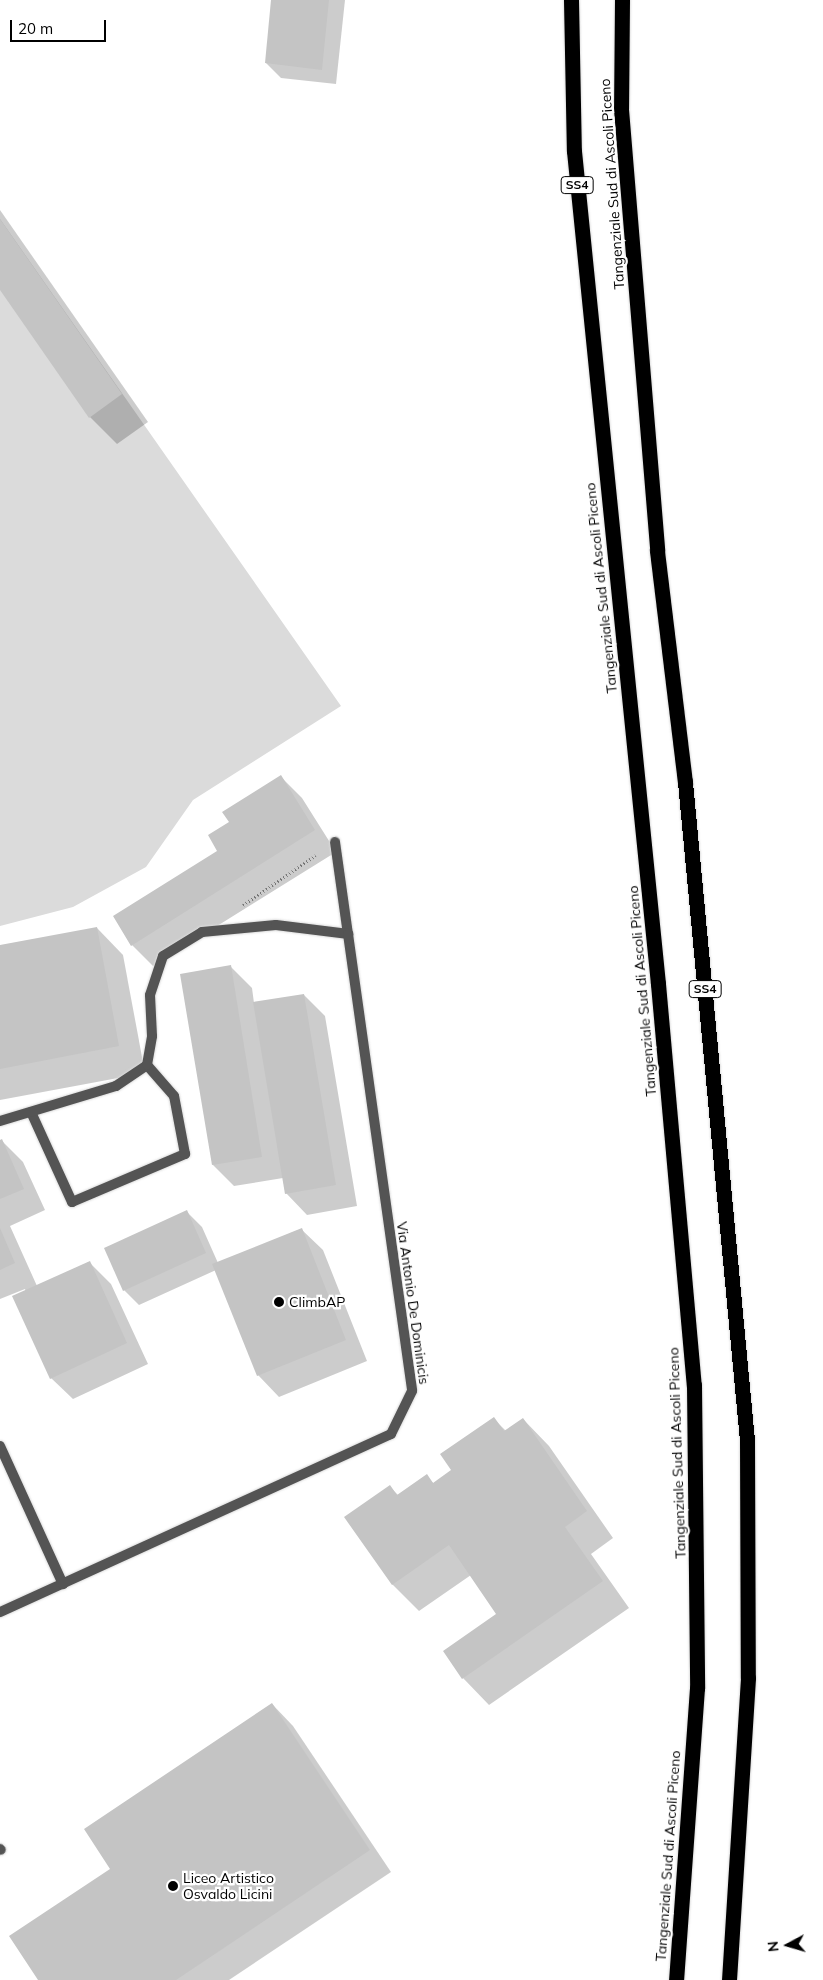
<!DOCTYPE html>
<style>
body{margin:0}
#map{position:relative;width:823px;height:1980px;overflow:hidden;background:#fff;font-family:Mulish,sans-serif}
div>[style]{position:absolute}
.green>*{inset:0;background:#dbdbdb}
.shadow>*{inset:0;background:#0003}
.building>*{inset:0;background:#c4c4c4}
.path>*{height:3px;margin-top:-1.5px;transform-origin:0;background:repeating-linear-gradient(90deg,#767676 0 1px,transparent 0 3.5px)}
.roads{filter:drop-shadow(0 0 1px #dbdbdb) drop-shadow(0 0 1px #dbdbdb)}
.lane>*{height:10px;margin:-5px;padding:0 5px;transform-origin:5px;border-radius:5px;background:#545454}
.street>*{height:10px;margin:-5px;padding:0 5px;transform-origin:5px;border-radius:5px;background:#545454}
.highway>*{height:15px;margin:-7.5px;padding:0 7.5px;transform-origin:7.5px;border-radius:7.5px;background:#000}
.dots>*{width:14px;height:14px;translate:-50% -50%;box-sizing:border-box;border:2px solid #fff;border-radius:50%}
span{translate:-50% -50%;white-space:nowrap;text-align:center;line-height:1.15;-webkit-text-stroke:4.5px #fff;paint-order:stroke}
.shield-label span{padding:1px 4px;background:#fff;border:1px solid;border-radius:4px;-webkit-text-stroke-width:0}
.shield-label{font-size:12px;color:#000;font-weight:700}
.street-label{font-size:14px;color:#000}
.poi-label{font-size:14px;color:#000}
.left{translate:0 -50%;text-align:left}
.north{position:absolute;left:763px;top:1920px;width:50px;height:50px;-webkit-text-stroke:4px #fff;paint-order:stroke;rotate:264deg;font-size:14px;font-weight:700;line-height:20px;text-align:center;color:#000}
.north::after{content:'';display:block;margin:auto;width:18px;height:22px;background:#000;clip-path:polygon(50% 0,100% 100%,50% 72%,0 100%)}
.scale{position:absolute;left:10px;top:20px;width:96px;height:22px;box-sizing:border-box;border:2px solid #000;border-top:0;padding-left:6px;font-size:15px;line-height:18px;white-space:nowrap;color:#000;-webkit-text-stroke:4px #fff;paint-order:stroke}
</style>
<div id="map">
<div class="green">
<i style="clip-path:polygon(0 219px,341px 706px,193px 800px,146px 867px,73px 907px,0 926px)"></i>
</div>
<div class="shadow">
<i style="clip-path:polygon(272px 0,345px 0,336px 84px,281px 78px,266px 63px)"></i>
<i style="clip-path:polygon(0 210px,148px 422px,117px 444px,90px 417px,0 288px)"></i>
<i style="clip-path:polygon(281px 777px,302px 798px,336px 852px,153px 966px,132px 945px,219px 851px,231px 822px)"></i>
<i style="clip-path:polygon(97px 928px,123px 955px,145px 1073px,0 1100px,0 946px)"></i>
<i style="clip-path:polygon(231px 967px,252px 988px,254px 1003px,304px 995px,325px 1016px,357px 1206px,307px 1215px,286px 1193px,283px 1178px,234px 1186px,213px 1165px)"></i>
<i style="clip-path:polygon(2px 1141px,23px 1162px,45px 1210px,10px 1226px,37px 1286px,89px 1262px,111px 1284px,148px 1364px,73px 1399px,51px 1378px,25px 1289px,0 1299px,0 1142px)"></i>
<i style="clip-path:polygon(187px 1212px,202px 1227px,218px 1263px,301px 1229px,323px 1250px,367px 1361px,279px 1397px,258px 1375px,216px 1270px,139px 1305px,124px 1290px)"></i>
<i style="clip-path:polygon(494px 1419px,506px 1431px,523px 1419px,549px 1446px,613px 1538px,591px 1554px,629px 1608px,489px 1705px,463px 1678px,498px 1614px,471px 1575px,419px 1611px,392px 1584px,390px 1487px,399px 1496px,427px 1476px,434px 1484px,453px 1471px)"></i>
<i style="clip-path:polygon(272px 1704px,293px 1726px,391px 1872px,229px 1980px,40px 1980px)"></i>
</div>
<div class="building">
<i style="clip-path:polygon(271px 0,329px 0,322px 70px,265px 63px)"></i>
<i style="clip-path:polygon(0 219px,122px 394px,89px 418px,0 290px)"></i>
<i style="clip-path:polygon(281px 775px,315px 830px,131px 946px,113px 916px,217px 851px,208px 835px,229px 822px,222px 812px)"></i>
<i style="clip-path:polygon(97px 927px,119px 1046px,0 1069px,0 945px)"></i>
<i style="clip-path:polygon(231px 965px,262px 1157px,212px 1165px,180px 974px)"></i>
<i style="clip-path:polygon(304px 994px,336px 1185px,285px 1194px,253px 1002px)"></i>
<i style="clip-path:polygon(2px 1139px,24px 1189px,0 1199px,0 1140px)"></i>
<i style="clip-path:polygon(187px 1210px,206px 1253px,123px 1291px,104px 1248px)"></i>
<i style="clip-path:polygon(0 1228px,15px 1263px,0 1270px)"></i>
<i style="clip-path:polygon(302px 1228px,346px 1340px,257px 1376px,212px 1264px)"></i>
<i style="clip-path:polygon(90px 1261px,127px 1343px,50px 1379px,12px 1296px)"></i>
<i style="clip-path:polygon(494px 1417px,504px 1431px,523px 1418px,587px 1511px,565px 1527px,603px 1581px,462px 1679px,443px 1651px,496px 1614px,449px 1545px,392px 1585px,344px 1517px,390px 1485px,397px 1495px,427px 1474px,433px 1483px,451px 1470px,440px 1454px)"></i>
<i style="clip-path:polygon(272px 1703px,370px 1850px,176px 1980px,38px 1980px,9px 1936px,110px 1869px,84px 1829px)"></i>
</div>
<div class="path">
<i style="left:243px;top:905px;width:88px;rotate:-34.4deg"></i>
</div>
<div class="roads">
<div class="lane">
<i style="left:31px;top:1112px;width:99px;rotate:65.5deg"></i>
<i style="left:72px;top:1202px;width:123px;rotate:-23deg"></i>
<i style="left:185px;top:1154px;width:59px;rotate:-100.7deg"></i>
<i style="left:174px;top:1096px;width:41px;rotate:-131.1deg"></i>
<i style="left:0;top:1849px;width:1px;rotate:45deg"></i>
</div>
<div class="street">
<i style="left:335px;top:842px;width:93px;rotate:82deg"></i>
<i style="left:0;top:1121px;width:121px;rotate:-16.8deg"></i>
<i style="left:116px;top:1086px;width:37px;rotate:-34deg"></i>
<i style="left:147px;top:1065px;width:29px;rotate:-80deg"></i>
<i style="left:152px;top:1036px;width:41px;rotate:-92.8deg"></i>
<i style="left:150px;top:995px;width:41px;rotate:-71.6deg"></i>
<i style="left:163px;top:956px;width:46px;rotate:-31.6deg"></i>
<i style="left:202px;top:932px;width:74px;rotate:-5.4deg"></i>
<i style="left:276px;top:925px;width:73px;rotate:7.1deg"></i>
<i style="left:348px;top:934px;width:461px;rotate:82deg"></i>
<i style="left:412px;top:1391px;width:48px;rotate:116deg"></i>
<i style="left:391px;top:1434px;width:430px;rotate:155.5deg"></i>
<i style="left:0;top:1446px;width:152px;rotate:65.5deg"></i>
</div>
<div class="highway">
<i style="left:571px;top:0;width:151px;rotate:88.9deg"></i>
<i style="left:574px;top:151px;width:837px;rotate:84.24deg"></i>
<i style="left:658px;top:984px;width:403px;rotate:84.9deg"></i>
<i style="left:694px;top:1385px;width:303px;rotate:89.4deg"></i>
<i style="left:697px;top:1688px;width:293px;rotate:94.1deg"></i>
<i style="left:622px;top:0;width:109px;rotate:90.5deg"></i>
<i style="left:621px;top:109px;width:443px;rotate:85.3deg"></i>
<i style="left:657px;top:551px;width:233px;rotate:83.1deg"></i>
<i style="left:685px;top:782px;width:661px;rotate:84.62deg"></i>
<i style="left:747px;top:1440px;width:238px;rotate:89.8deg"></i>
<i style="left:748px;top:1678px;width:303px;rotate:93.6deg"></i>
</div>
</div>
<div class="dots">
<i style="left:279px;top:1302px;background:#000"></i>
<i style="left:173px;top:1886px;background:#000"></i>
</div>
<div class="shield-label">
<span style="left:577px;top:185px">SS4</span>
<span style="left:705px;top:989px">SS4</span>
</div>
<div class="street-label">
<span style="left:612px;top:184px;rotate:-94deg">Tangenziale Sud di Ascoli Piceno</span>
<span style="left:601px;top:588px;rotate:-96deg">Tangenziale Sud di Ascoli Piceno</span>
<span style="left:642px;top:991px;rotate:-95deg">Tangenziale Sud di Ascoli Piceno</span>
<span style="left:413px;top:1303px;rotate:82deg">Via Antonio De Dominicis</span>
<span style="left:677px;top:1453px;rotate:-92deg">Tangenziale Sud di Ascoli Piceno</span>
<span style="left:668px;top:1856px;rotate:-86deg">Tangenziale Sud di Ascoli Piceno</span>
</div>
<div class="poi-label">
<span class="left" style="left:289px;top:1302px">ClimbAP</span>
<span class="left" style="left:183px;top:1886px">Liceo Artistico<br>Osvaldo Licini</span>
</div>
<div class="north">N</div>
<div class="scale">20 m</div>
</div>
